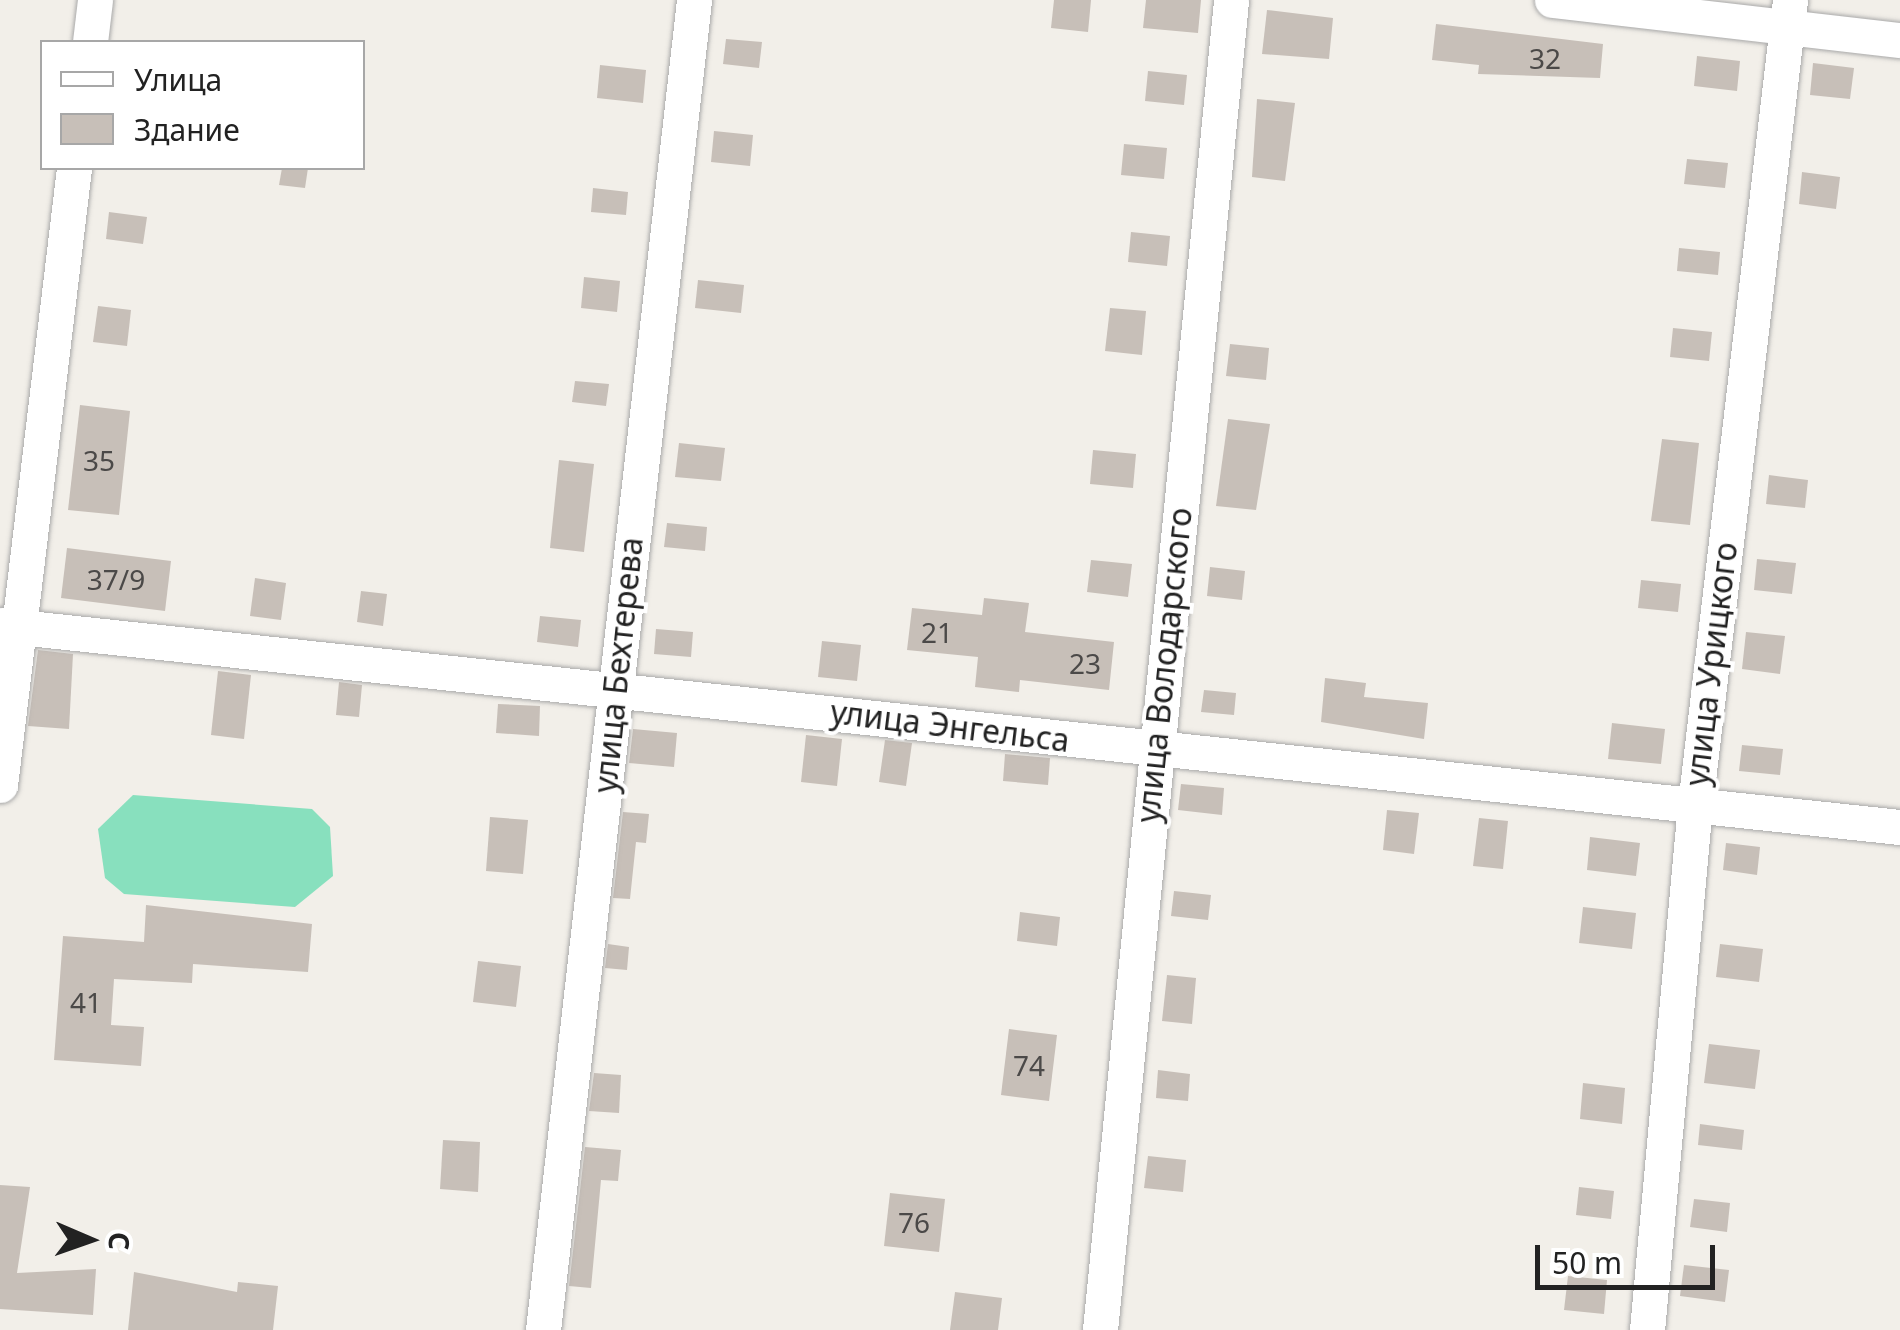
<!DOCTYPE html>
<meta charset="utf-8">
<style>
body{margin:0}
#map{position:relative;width:1900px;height:1330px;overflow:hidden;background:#f2efe9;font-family:"Noto Sans",sans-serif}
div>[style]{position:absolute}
.pitch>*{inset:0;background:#88e0be}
.building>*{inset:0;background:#c7bfb8}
.roads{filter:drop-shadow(0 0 2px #a9a9a9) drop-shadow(0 0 2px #a9a9a9)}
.minor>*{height:35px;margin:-17.5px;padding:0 17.5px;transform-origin:17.5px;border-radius:17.5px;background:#fff}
span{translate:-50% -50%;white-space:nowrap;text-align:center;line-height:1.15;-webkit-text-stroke:8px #fff;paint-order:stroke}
.number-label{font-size:28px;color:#4b4948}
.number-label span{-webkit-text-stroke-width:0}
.street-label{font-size:32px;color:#222}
.legend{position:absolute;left:40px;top:40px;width:325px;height:130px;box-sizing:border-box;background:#fff;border:2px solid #a7a7a7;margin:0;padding:12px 18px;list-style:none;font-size:30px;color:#222}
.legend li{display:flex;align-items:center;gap:20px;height:50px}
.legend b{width:50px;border:2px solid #a7a7a7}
.north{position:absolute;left:40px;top:1190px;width:100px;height:100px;-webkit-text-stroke:8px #fff;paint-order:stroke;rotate:92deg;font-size:28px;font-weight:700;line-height:40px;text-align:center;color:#222}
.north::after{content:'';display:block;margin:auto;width:35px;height:45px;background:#222;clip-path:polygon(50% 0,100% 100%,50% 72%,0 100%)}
.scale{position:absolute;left:1535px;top:1245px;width:180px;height:45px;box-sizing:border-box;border:5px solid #222;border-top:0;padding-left:12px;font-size:30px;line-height:35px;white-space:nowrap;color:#222;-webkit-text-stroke:8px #fff;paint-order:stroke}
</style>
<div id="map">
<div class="pitch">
<i style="clip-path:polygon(133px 795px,312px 809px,330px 827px,333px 876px,295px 907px,124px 894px,105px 878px,98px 829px)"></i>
</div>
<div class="building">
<i style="clip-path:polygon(1054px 0,1091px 0,1088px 32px,1051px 28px)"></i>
<i style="clip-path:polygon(1146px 0,1201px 0,1198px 33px,1143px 28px)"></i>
<i style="clip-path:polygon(1267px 10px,1333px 18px,1329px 59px,1262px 54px)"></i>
<i style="clip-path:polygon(1436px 24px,1603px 44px,1600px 78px,1478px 74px,1479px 65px,1432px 60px)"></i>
<i style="clip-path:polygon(726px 39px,762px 42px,759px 68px,723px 64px)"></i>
<i style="clip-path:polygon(1697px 56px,1740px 61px,1737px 91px,1694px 86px)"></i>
<i style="clip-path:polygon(1813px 63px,1854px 68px,1850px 99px,1810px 95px)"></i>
<i style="clip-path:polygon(600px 65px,646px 70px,643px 103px,597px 98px)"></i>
<i style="clip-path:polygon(1148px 71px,1187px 75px,1184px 105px,1145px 101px)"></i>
<i style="clip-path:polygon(1257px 99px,1295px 103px,1285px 181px,1252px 177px)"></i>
<i style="clip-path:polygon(714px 131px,753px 135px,750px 166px,711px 162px)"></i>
<i style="clip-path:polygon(1124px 144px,1167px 148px,1164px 179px,1121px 175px)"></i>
<i style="clip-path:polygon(1687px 159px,1728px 163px,1725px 188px,1684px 184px)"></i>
<i style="clip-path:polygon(282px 168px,308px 168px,305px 188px,279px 185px)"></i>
<i style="clip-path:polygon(1802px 172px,1840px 177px,1836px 209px,1799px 204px)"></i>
<i style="clip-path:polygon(593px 188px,628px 192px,626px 215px,591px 212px)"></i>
<i style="clip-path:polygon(109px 212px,147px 217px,143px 244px,106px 239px)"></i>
<i style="clip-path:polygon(1131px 232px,1170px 236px,1167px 266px,1128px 262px)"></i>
<i style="clip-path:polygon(1679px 248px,1720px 252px,1718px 275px,1677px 271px)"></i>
<i style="clip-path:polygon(584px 277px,620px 281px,617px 312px,581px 308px)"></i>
<i style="clip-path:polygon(698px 280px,744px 285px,741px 313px,695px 308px)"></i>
<i style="clip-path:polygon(98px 306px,131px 310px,127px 346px,93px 342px)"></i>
<i style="clip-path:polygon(1110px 308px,1146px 311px,1142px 355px,1105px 351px)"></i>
<i style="clip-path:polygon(1673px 328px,1712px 332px,1709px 361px,1670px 357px)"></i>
<i style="clip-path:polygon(1230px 344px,1269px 348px,1266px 380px,1226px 376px)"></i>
<i style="clip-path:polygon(575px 381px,609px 384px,606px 406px,572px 402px)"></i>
<i style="clip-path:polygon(80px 405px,130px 411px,119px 515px,68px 510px)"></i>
<i style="clip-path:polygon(1228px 419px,1270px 424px,1256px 510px,1216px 506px)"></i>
<i style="clip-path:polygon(1662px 439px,1699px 443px,1690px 525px,1651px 521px)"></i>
<i style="clip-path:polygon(679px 443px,725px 448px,721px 481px,675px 477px)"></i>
<i style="clip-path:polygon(1093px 450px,1136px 454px,1133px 488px,1090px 484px)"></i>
<i style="clip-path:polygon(559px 460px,594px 464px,584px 552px,550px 548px)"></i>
<i style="clip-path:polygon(1769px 475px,1808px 480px,1805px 508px,1766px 504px)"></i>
<i style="clip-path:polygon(667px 523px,707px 527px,705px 551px,664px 547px)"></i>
<i style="clip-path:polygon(67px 548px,171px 561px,165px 611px,61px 598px)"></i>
<i style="clip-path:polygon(1757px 559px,1796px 563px,1792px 594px,1754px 590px)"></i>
<i style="clip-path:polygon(1091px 560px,1132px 564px,1128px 597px,1087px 592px)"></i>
<i style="clip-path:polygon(1210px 567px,1245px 571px,1242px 600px,1207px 596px)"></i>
<i style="clip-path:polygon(255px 578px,286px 583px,281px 620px,250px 616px)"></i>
<i style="clip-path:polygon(1641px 580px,1681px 584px,1678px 612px,1638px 608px)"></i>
<i style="clip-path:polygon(361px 591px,387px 594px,383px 626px,357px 622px)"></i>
<i style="clip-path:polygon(984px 598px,1029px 603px,1025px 632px,1114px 642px,1109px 690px,1020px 680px,1019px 692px,975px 687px,978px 657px,907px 650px,912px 608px,982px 615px)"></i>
<i style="clip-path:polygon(540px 616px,581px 620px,578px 647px,537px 642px)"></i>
<i style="clip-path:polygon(656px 629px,693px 632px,691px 657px,654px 654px)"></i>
<i style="clip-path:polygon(1746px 632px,1785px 636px,1780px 674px,1742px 669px)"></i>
<i style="clip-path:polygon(822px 641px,861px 645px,857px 681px,818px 677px)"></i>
<i style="clip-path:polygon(38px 650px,73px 654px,69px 729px,28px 726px)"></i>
<i style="clip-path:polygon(218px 671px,251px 675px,244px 739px,211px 735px)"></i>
<i style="clip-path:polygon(1325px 678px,1366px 683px,1364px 697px,1428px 703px,1424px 739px,1321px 722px)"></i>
<i style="clip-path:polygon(339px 682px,362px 685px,359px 717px,336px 715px)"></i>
<i style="clip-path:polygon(1204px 690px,1236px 693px,1234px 715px,1201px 712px)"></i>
<i style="clip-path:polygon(498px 704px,540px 706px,539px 736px,496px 733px)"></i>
<i style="clip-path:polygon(1612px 723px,1665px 729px,1661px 764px,1608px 759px)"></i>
<i style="clip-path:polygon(633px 729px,677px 733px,674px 767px,629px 763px)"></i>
<i style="clip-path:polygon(806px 735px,842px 739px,837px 786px,801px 782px)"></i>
<i style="clip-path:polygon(885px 740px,912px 743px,906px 786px,879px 782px)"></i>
<i style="clip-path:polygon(1742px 745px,1783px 749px,1780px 775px,1739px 771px)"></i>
<i style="clip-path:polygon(1005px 754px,1050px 758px,1048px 785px,1003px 781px)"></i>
<i style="clip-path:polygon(1181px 784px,1224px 788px,1222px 815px,1178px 810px)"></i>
<i style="clip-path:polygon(1387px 810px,1419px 813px,1414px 854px,1383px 850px)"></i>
<i style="clip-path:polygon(623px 812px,649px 814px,646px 843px,636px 842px,630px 899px,613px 898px)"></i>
<i style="clip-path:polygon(490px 817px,528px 820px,523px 874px,486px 871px)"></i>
<i style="clip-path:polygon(1479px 818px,1508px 821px,1503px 869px,1473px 866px)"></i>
<i style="clip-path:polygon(1590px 837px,1640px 843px,1636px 876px,1587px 870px)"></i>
<i style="clip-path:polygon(1726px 843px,1760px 847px,1757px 875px,1723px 870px)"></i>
<i style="clip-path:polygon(1174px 891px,1211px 895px,1208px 920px,1171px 916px)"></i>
<i style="clip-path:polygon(146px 905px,312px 924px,308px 972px,193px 964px,192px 983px,114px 979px,111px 1025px,144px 1027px,141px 1066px,54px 1060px,63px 936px,144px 942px)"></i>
<i style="clip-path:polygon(1583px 907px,1636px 913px,1632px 949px,1579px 943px)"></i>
<i style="clip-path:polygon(1020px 912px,1060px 917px,1057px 946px,1017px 941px)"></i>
<i style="clip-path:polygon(608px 944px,629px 947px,627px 970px,605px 968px)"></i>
<i style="clip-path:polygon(1720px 944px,1763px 949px,1759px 982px,1716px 977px)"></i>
<i style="clip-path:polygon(478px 961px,521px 966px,516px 1007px,473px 1002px)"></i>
<i style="clip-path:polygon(1167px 975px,1196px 978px,1192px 1024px,1162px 1021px)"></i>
<i style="clip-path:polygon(1009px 1029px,1057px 1035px,1049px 1101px,1001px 1095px)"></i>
<i style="clip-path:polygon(1709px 1044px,1760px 1050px,1755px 1089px,1704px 1083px)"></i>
<i style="clip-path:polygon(1158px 1070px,1190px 1074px,1188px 1101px,1156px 1098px)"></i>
<i style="clip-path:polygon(594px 1073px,621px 1075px,619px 1113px,589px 1111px)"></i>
<i style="clip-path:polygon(1583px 1083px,1625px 1088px,1622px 1124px,1580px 1119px)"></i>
<i style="clip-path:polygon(1700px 1124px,1744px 1130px,1742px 1150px,1698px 1145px)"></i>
<i style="clip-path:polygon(443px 1140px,480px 1142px,478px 1192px,440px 1189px)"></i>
<i style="clip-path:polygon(585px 1147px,621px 1150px,618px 1181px,601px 1180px,591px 1288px,569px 1286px)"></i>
<i style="clip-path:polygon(1148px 1156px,1186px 1160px,1183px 1192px,1144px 1188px)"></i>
<i style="clip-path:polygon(0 1185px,30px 1187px,17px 1273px,96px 1269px,93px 1315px,0 1309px)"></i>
<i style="clip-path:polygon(1579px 1187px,1614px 1191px,1611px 1219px,1576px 1215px)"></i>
<i style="clip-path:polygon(890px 1193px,945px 1199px,939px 1252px,884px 1246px)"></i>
<i style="clip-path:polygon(1694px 1199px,1730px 1203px,1727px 1232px,1690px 1227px)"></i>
<i style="clip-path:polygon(1684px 1265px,1729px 1270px,1725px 1302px,1680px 1296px)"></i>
<i style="clip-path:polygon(134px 1272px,237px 1292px,238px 1282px,278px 1286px,273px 1330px,128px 1330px)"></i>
<i style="clip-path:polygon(1568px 1276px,1607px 1280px,1604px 1314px,1564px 1310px)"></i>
<i style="clip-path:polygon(955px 1292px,1002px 1298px,998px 1330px,950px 1330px)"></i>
</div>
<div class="roads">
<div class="minor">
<i style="left:1552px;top:0;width:350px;rotate:6.6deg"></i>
<i style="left:90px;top:42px;width:42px;rotate:-83.2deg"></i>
<i style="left:0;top:625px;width:1911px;rotate:6.07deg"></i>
<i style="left:0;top:785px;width:621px;rotate:-83.16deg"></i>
<i style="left:543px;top:1330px;width:1339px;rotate:-83.52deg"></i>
<i style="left:1100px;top:1330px;width:1336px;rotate:-84.37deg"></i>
<i style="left:1647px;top:1330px;width:527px;rotate:-84.78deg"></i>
<i style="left:1695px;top:805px;width:811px;rotate:-83.27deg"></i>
</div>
</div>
<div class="number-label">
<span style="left:1545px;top:58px">32</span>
<span style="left:99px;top:460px">35</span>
<span style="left:116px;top:579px">37/9</span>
<span style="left:937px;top:632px">21</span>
<span style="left:1085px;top:663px">23</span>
<span style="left:86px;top:1002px">41</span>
<span style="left:1029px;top:1065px">74</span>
<span style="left:914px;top:1222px">76</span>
</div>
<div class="street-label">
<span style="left:1711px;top:664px;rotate:-83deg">улица Урицкого</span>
<span style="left:618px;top:665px;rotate:-84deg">улица Бехтерева</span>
<span style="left:1164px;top:665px;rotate:-84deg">улица Володарского</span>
<span style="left:950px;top:726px;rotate:7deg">улица Энгельса</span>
</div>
<ul class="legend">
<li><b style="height:12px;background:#fff"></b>Улица</li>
<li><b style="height:28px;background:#c7bfb8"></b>Здание</li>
</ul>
<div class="north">С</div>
<div class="scale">50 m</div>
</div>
